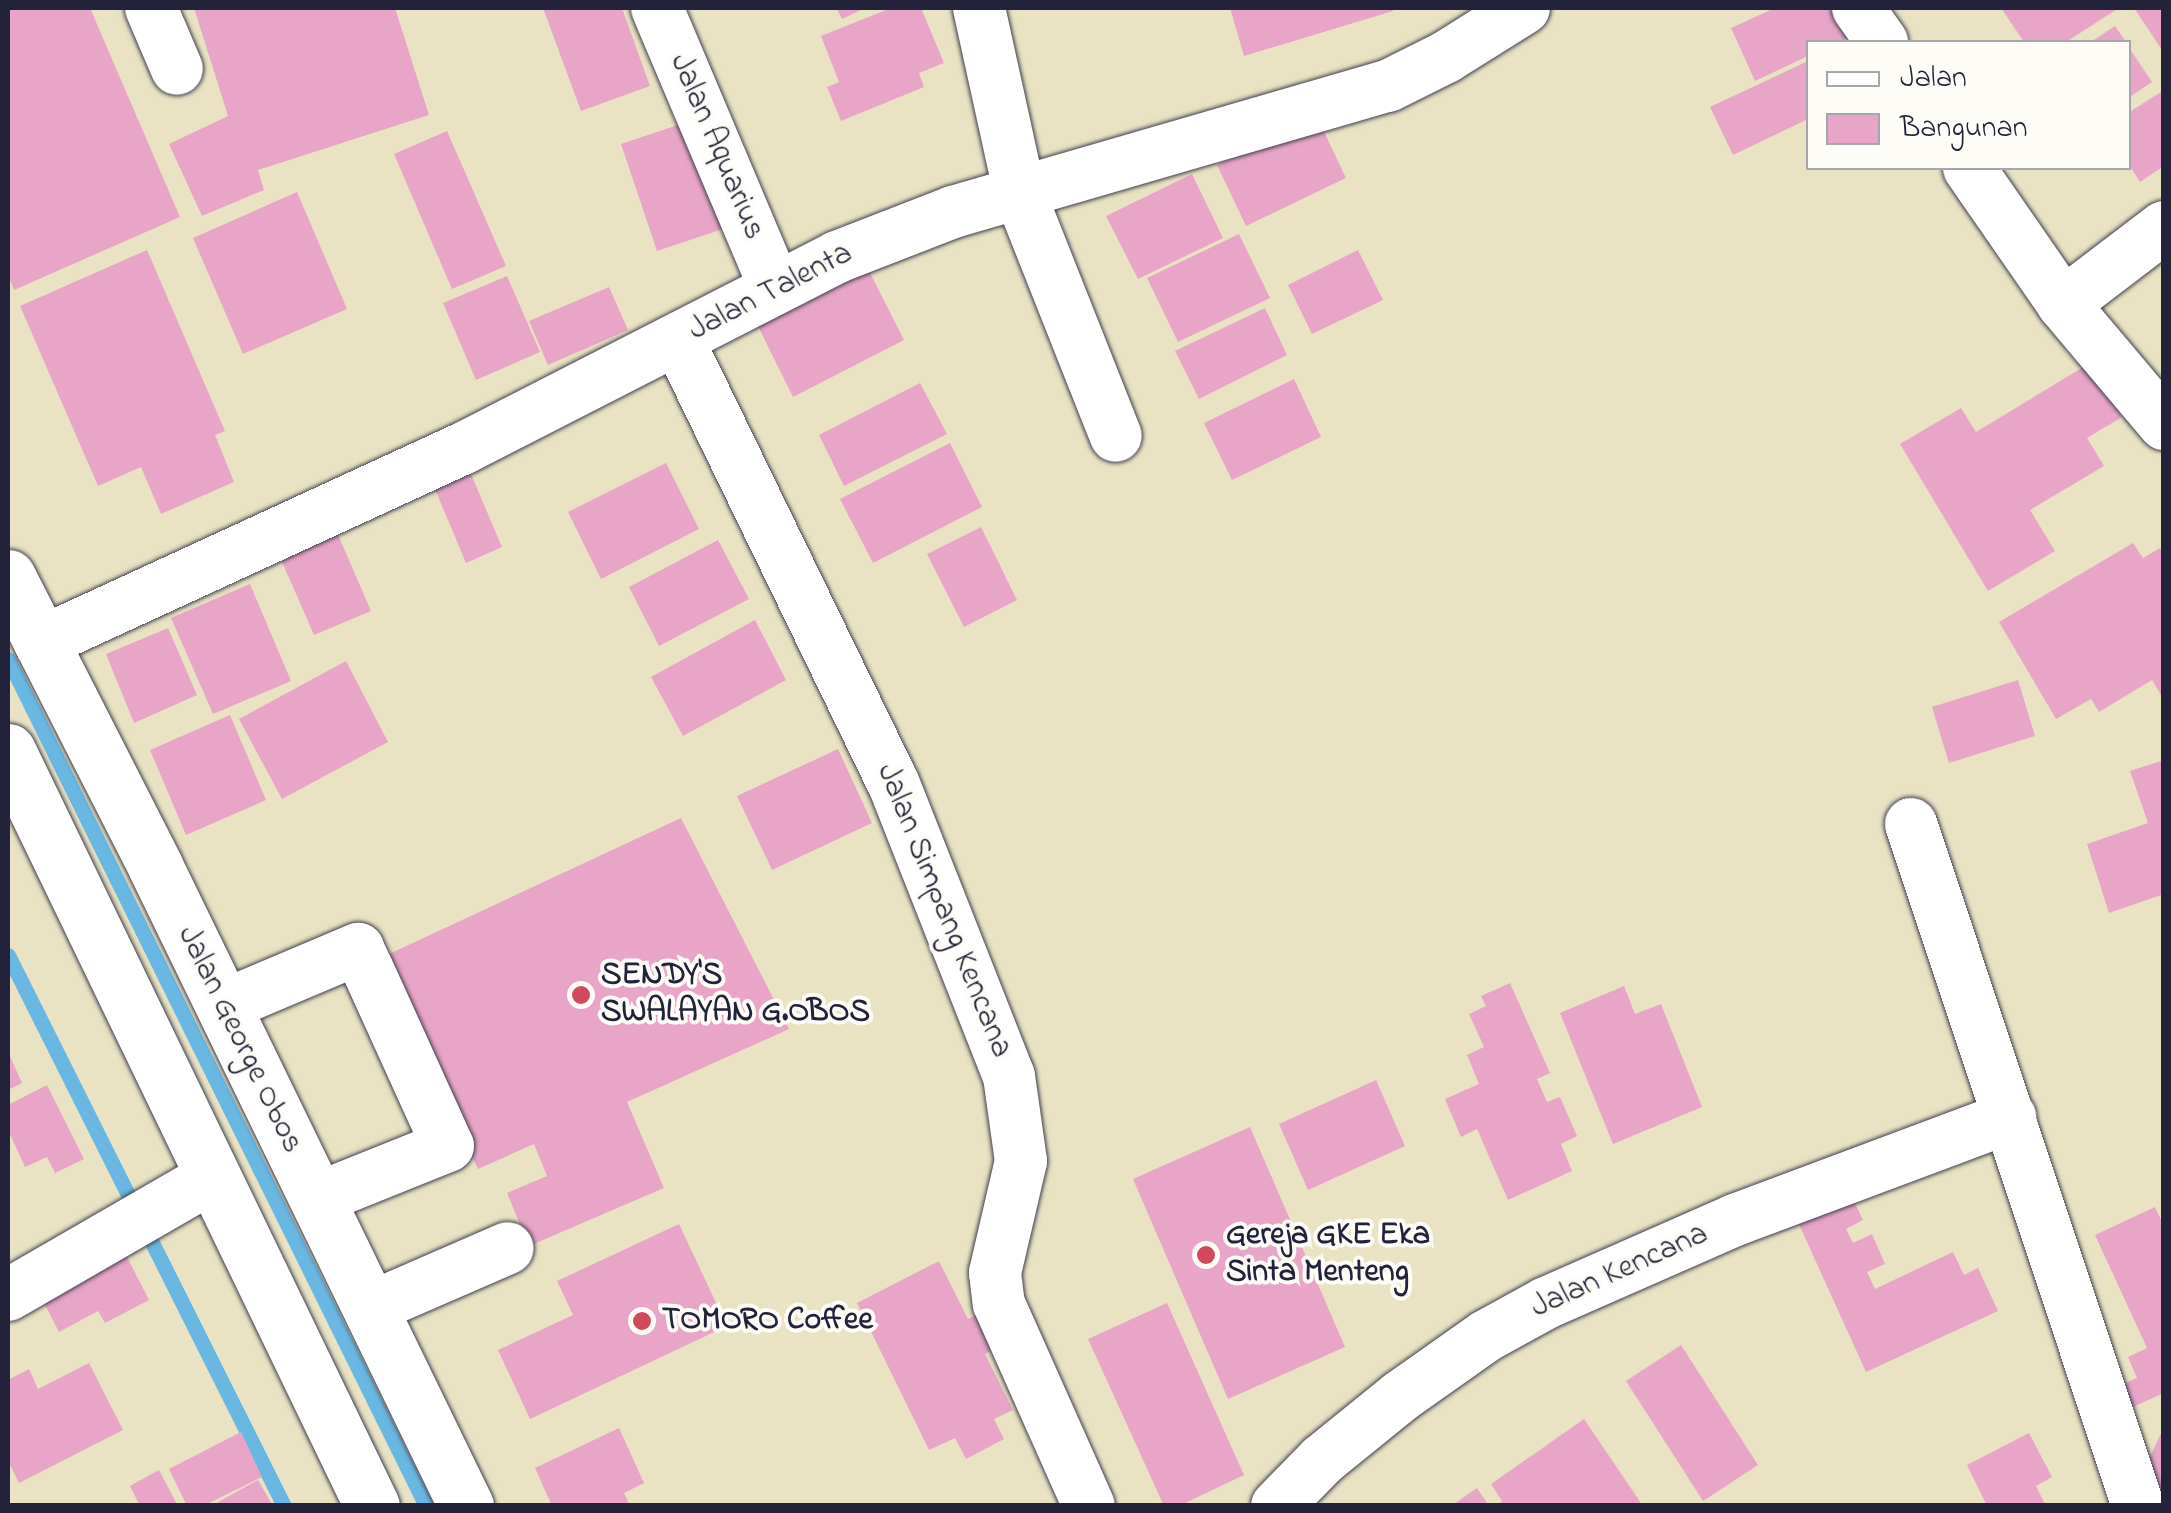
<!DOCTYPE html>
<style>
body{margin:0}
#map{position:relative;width:2171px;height:1513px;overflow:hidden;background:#e9e3c3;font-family:"Indie Flower",sans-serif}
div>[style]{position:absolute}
.stream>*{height:15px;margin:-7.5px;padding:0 7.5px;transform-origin:7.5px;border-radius:7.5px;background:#69b8e3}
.building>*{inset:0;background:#e9a5c8}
.roads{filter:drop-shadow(0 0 2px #403f4f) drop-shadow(0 0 2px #403f4f)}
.minor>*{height:52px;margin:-26px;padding:0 26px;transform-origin:26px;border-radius:26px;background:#fff}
.major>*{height:55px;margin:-27.5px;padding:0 27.5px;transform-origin:27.5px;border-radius:27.5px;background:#fff}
.dots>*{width:28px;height:28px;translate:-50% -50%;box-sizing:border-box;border:5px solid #fdfcf7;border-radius:50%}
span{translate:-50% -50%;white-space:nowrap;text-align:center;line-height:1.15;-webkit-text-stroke:8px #fdfcf7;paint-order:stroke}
.street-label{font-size:32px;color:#22223b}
.poi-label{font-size:32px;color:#22223b;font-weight:700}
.left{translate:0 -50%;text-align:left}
.frame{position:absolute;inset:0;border:10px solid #22223b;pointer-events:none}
.legend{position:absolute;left:1806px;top:40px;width:325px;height:130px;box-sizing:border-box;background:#fdfcf7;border:2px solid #a5a5ac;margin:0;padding:12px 18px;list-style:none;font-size:30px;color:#22223b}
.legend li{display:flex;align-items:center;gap:20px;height:50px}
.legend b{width:50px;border:2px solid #a5a5ac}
</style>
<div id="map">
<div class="stream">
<i style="left:8px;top:659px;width:945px;rotate:63.73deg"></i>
<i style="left:8px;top:955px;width:616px;rotate:63.39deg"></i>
</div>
<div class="building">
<i style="clip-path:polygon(8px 8px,90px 8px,180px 217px,14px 290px,8px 275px)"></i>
<i style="clip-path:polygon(194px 8px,395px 8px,429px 115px,258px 170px,264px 190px,202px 216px,169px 144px,228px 116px)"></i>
<i style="clip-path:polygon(543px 8px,622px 8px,650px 86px,581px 111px)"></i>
<i style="clip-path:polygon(836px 8px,865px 8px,842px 19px)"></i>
<i style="clip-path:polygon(891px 8px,921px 8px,944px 63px,919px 73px,924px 87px,841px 121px,827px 87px,839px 82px,821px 36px)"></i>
<i style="clip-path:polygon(1230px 8px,1392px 8px,1393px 11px,1244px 56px)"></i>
<i style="clip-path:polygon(1775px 8px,1842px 8px,1855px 35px,1838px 42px,1808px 42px,1808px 56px,1755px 81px,1731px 28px)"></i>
<i style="clip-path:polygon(2001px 8px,2119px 8px,2066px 42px,2024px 42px)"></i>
<i style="clip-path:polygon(2134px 8px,2164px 8px,2164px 53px)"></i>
<i style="clip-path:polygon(2115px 26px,2126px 42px,2091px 42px)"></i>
<i style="clip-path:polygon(2128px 46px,2152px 82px,2128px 98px)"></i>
<i style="clip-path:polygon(1808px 61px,1808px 119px,1733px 155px,1710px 107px)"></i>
<i style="clip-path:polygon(2164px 90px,2164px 166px,2140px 182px,2128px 163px,2128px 113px)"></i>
<i style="clip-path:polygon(1317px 117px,1346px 178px,1246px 226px,1217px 165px)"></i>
<i style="clip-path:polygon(699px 118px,735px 225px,657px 251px,621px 144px)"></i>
<i style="clip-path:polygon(447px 131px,506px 266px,452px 289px,394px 154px)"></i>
<i style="clip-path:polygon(1192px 174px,1223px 238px,1138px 279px,1106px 216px)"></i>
<i style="clip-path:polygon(297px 192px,347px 309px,243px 354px,193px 238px)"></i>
<i style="clip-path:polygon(1239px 234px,1270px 298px,1178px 342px,1147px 278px)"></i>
<i style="clip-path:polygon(147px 250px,225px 431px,215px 435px,234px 482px,161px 514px,141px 467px,98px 486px,20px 306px)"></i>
<i style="clip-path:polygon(1358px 250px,1383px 300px,1312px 334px,1288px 285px)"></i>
<i style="clip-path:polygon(862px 257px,904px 340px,793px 397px,752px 314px)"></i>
<i style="clip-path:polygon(507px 276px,540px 352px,476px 380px,443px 303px)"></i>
<i style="clip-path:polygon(609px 287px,628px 330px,548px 365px,529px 321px)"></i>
<i style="clip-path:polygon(1265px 308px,1287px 355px,1199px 399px,1175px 351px)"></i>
<i style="clip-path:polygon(2090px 363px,2122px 417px,2087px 438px,2104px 466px,2030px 510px,2055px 551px,1988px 591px,1900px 444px,1961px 408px,1976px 432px)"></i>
<i style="clip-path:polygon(1294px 379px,1321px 437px,1232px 480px,1204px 423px)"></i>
<i style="clip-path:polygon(920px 383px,947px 434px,844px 486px,819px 435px)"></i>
<i style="clip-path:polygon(950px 443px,982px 507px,873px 563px,840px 499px)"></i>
<i style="clip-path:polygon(666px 463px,699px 529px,601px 579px,568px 512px)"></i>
<i style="clip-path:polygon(468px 467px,502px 547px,466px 563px,432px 482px)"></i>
<i style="clip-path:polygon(981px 527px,1017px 600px,964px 627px,927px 554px)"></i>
<i style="clip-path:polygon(336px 530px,371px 611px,314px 635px,279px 555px)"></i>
<i style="clip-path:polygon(718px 540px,749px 599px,659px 646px,629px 587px)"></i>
<i style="clip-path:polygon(2133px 543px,2143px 558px,2160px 548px,2164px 554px,2164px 700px,2152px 680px,2099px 712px,2091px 699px,2056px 719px,1999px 622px)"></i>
<i style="clip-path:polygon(250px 584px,291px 681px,213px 714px,171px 618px)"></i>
<i style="clip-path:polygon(755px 620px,786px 680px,683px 736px,651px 677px)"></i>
<i style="clip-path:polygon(168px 628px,197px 695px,134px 723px,106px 654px)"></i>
<i style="clip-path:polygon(346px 661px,388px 742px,282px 799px,239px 719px)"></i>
<i style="clip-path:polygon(2018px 680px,2035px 736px,1949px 763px,1932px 707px)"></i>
<i style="clip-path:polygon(230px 715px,266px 800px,186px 835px,150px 750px)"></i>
<i style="clip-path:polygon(838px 749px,872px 823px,772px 870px,737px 796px)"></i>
<i style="clip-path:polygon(2164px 760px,2164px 894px,2109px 913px,2087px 844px,2148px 823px,2130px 771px)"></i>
<i style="clip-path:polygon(681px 818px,789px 1029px,627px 1102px,664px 1188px,529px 1246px,507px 1193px,547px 1176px,534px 1144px,478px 1169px,374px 961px)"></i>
<i style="clip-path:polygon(1510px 983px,1550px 1073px,1537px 1079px,1547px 1102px,1560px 1097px,1577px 1136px,1561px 1144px,1572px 1171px,1508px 1200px,1477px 1129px,1461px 1137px,1445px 1099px,1479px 1084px,1467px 1055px,1484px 1047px,1469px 1014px,1486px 1006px,1481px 996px)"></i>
<i style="clip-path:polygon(1624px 986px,1635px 1014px,1661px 1004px,1702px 1107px,1613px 1144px,1560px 1013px)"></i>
<i style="clip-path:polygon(8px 1052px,22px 1083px,8px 1090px)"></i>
<i style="clip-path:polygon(1376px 1080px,1405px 1146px,1308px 1190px,1279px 1124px)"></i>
<i style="clip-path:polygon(47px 1085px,84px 1159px,55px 1173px,47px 1157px,25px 1167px,8px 1130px,8px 1105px)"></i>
<i style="clip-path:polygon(1250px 1127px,1345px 1347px,1228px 1399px,1133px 1179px)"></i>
<i style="clip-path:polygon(1851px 1195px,1863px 1220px,1846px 1229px,1853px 1243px,1872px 1234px,1885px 1264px,1867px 1272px,1875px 1289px,1953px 1252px,1964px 1275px,1978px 1268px,1998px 1311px,1866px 1372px,1797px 1220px)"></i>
<i style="clip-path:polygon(2155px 1207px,2164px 1226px,2164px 1393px,2133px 1407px,2123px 1384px,2137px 1378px,2128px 1357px,2147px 1348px,2095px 1235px)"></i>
<i style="clip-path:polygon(679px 1224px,727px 1326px,530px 1419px,498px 1350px,573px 1315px,557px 1281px)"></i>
<i style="clip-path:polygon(123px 1249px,149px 1300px,105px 1323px,98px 1311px,59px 1332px,39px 1293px)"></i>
<i style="clip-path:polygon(939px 1261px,968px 1319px,986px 1310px,1003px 1344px,985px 1354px,1013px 1410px,994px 1419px,1004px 1439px,966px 1459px,955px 1438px,929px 1450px,857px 1303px)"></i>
<i style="clip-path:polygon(1167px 1303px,1244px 1475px,1179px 1506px,1164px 1506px,1088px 1339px)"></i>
<i style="clip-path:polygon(1681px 1345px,1758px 1465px,1703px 1501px,1626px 1381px)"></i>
<i style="clip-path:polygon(89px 1363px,123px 1430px,19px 1483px,8px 1461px,8px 1380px,29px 1369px,38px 1389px)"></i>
<i style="clip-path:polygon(1584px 1419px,1643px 1506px,1496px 1506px,1502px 1501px,1491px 1484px)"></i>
<i style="clip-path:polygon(2164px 1427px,2164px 1499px,2136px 1486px)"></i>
<i style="clip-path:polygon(619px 1428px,644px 1483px,624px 1493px,630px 1506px,552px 1506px,535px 1468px)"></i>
<i style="clip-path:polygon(241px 1432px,262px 1477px,203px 1506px,187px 1506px,169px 1469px)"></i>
<i style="clip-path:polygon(2029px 1433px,2052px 1477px,2036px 1486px,2046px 1506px,1987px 1506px,1967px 1465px)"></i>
<i style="clip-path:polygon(159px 1470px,178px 1506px,140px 1506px,130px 1486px)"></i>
<i style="clip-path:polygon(258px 1480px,273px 1506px,211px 1506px)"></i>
<i style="clip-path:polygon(1477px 1488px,1489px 1506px,1451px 1506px)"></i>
</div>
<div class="roads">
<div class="minor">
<i style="left:151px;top:8px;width:66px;rotate:66.9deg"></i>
<i style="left:657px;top:8px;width:303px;rotate:67.1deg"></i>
<i style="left:979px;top:8px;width:190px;rotate:77.6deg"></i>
<i style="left:1020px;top:194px;width:260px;rotate:68.4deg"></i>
<i style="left:1858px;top:8px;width:42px;rotate:54.8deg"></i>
<i style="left:1969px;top:168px;width:165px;rotate:55.3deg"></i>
<i style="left:2063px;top:304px;width:157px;rotate:49.9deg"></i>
<i style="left:2063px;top:304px;width:127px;rotate:-37.3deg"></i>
<i style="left:678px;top:340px;width:492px;rotate:64.1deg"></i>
<i style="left:893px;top:782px;width:316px;rotate:68.5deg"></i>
<i style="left:1009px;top:1076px;width:86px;rotate:82deg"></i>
<i style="left:1021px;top:1161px;width:115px;rotate:103.1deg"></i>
<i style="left:995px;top:1273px;width:31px;rotate:83deg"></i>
<i style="left:999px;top:1304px;width:221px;rotate:66deg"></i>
<i style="left:40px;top:643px;width:467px;rotate:-24.7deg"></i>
<i style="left:464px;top:448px;width:419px;rotate:-27.1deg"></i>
<i style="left:837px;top:257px;width:124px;rotate:-21.2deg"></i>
<i style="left:953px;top:212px;width:453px;rotate:-16.2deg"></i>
<i style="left:1388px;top:86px;width:65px;rotate:-26.6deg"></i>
<i style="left:1446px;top:57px;width:92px;rotate:-32.1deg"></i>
<i style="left:1911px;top:824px;width:719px;rotate:71.59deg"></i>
<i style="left:223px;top:1006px;width:147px;rotate:-22.9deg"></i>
<i style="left:358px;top:949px;width:23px;rotate:65deg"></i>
<i style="left:368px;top:970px;width:193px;rotate:65.6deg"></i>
<i style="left:448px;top:1146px;width:142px;rotate:158.1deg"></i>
<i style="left:8px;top:1295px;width:234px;rotate:-30deg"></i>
<i style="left:370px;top:1308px;width:150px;rotate:-23.5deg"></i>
<i style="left:1277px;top:1506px;width:64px;rotate:-45.6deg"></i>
<i style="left:1322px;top:1460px;width:102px;rotate:-39deg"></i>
<i style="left:1401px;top:1396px;width:104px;rotate:-35.2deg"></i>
<i style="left:1486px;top:1336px;width:68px;rotate:-28.8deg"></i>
<i style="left:1546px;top:1303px;width:206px;rotate:-23.7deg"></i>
<i style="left:1735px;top:1220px;width:294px;rotate:-20.5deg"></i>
</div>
<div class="major">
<i style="left:8px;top:577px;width:324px;rotate:63deg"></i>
<i style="left:155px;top:866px;width:712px;rotate:64.08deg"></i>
<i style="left:8px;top:751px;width:838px;rotate:64.26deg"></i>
</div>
</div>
<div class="dots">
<i style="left:581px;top:995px;background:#d1495b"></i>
<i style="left:1206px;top:1255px;background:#d1495b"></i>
<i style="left:642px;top:1321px;background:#d1495b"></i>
</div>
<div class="street-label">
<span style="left:716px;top:147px;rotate:67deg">Jalan Aquarius</span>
<span style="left:771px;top:293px;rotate:-27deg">Jalan Talenta</span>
<span style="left:943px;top:911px;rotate:68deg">Jalan Simpang Kencana</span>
<span style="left:239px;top:1040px;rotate:64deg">Jalan George Obos</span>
<span style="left:1620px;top:1272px;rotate:-24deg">Jalan Kencana</span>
</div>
<div class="poi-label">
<span class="left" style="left:601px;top:995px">SENDY'S<br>SWALAYAN G.OBOS</span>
<span class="left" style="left:1226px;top:1255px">Gereja GKE Eka<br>Sinta Menteng</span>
<span class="left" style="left:662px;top:1321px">TOMORO Coffee</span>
</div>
<div class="frame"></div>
<ul class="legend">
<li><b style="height:12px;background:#fff"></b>Jalan</li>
<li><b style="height:28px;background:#e9a5c8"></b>Bangunan</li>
</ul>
</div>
